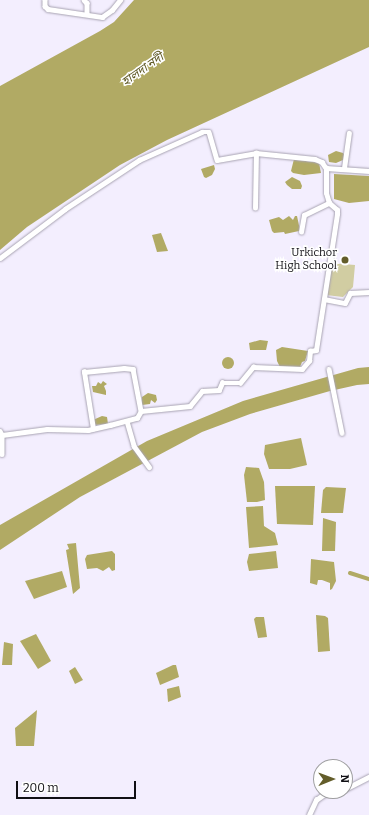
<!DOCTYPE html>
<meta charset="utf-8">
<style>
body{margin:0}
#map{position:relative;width:369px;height:815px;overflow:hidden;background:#f3eefe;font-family:Bitter,"Noto Sans Bengali",serif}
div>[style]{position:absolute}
.green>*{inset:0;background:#d1cda2}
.water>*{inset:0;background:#b1aa64}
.round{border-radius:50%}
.canal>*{height:4px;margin:-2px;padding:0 2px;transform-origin:2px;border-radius:2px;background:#b1aa64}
.roads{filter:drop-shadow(0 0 1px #a8a3b2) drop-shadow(0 0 1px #a8a3b2)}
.street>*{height:4.5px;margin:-2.25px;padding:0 2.25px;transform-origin:2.25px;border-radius:2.25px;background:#fff}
.dots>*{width:11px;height:11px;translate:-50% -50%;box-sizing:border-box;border:2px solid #fff;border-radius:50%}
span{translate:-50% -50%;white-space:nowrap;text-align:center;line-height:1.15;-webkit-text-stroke:3px #fff;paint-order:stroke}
.poi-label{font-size:11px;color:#100f14}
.right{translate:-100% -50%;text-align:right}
.water-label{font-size:12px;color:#5e5824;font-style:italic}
.north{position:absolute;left:313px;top:759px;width:40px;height:40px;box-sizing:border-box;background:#fff;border:1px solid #9f9fa1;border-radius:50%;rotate:89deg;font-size:11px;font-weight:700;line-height:16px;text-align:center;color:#100f14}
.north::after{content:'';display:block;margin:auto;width:14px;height:18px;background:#635d2a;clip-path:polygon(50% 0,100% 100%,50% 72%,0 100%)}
.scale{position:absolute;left:16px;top:781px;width:120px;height:18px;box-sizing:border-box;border:2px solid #100f14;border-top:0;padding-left:5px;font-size:12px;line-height:14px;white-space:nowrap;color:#100f14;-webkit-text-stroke:3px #fff;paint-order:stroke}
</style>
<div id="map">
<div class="green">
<i style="clip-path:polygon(331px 263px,355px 265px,353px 287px,343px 297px,326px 295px)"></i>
</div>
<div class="water">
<i style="clip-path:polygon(134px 0,369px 0,369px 47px,167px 140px,120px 165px,27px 227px,0 250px,0 86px,100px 31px,114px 22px)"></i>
<i style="clip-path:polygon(336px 151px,343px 153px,345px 156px,343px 160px,336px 163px,329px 162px,328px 155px)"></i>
<i style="clip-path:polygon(294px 159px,319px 163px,321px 173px,304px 175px,293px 173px,291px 171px)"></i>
<i style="clip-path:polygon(214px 165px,215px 169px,212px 175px,206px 178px,204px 177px,201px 169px)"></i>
<i style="clip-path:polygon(334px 174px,369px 176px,369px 201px,349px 203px,334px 199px)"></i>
<i style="clip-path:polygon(292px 177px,300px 181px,302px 186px,301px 189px,292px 189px,287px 185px,285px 182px)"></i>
<i style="clip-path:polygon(289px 216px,293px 220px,295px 216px,297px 216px,300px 230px,299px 231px,285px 234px,284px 232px,274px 233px,272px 231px,269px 220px,279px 217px,283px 220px)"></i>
<i style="clip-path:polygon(161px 233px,168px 251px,157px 252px,152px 235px)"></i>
<i style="clip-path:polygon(260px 340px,268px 341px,266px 350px,250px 350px,249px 343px)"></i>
<i style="clip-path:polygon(282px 347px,308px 351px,305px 361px,302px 362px,300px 367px,280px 367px,277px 361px,276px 350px)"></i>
<i class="round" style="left:222px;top:357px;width:12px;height:12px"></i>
<i style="clip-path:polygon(369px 367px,369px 384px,357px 385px,330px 391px,250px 414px,202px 432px,80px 497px,0 550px,0 525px,147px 441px,243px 401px,358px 368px)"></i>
<i style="clip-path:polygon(103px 381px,107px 384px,104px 386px,106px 391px,106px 395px,93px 392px,92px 386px,96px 386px,98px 382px,101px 384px)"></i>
<i style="clip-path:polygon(148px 393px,156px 395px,157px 400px,155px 403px,151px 400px,150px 404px,142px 405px,142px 397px)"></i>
<i style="clip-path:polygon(102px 416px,107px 417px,108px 424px,94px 425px,93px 420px)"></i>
<i style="clip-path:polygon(301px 438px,307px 465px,290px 469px,269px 469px,264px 454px,265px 445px)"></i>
<i style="clip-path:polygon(246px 467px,259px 468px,264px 482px,265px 500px,257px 502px,247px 502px,244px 475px)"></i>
<i style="clip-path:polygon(275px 486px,315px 486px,313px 525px,277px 524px)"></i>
<i style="clip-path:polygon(326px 487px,346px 488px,343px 513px,321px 513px,323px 490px)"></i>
<i style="clip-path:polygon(263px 506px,264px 526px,275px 533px,278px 545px,249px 548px,246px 507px)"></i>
<i style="clip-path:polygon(323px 518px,336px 522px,335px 551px,322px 551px)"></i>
<i style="clip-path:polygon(76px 543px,80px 588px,73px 594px,66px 550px,69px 549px,67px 544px)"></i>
<i style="clip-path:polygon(112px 551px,115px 554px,115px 570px,112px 571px,109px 567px,103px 571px,97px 568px,87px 569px,85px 559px,87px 555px)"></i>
<i style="clip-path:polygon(276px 551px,278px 568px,249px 571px,247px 562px,249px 554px)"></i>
<i style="clip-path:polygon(311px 559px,334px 562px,336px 581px,332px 589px,330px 590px,330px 583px,322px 580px,318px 580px,317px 585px,310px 583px)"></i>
<i style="clip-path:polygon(62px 571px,67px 587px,34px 599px,25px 581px)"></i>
<i style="clip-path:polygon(316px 615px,325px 616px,328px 618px,330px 651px,318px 652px)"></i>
<i style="clip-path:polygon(256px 617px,264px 617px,267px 637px,258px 638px,254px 619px)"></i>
<i style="clip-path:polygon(36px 634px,51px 661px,38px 669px,20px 641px)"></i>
<i style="clip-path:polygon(4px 642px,13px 644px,12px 665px,2px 665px)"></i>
<i style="clip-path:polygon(173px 665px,176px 665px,179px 677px,160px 685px,156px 673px)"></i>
<i style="clip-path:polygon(75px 667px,83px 680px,75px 684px,69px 671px)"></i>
<i style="clip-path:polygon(179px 686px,181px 697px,168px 702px,167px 689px)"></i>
<i style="clip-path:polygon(37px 710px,34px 746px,16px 746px,15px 728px)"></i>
</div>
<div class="canal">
<i style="left:350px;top:573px;width:20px;rotate:18deg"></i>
</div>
<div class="roads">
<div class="street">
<i style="left:45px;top:0;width:6px;rotate:90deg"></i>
<i style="left:45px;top:6px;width:4px;rotate:45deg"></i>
<i style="left:48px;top:9px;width:55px;rotate:8.4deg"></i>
<i style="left:102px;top:17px;width:12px;rotate:-35deg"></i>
<i style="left:112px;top:10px;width:13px;rotate:-51deg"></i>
<i style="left:84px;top:0;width:4px;rotate:45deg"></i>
<i style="left:87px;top:3px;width:11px;rotate:90deg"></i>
<i style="left:344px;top:168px;width:35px;rotate:-82deg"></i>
<i style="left:255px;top:208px;width:55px;rotate:-89deg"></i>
<i style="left:256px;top:153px;width:59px;rotate:5.8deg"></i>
<i style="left:315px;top:159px;width:8px;rotate:23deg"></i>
<i style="left:322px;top:162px;width:7px;rotate:56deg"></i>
<i style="left:301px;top:232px;width:17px;rotate:-80deg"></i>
<i style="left:304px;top:215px;width:28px;rotate:-26deg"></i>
<i style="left:0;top:258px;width:81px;rotate:-37deg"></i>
<i style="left:65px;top:209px;width:89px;rotate:-33.5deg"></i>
<i style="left:139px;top:160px;width:69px;rotate:-24deg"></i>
<i style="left:202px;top:132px;width:7px"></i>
<i style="left:209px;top:132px;width:29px;rotate:74deg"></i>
<i style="left:217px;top:160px;width:40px;rotate:-10deg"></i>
<i style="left:324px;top:299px;width:21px;rotate:11deg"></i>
<i style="left:345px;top:303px;width:11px;rotate:-63deg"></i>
<i style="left:350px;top:293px;width:19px;rotate:-3deg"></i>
<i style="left:329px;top:369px;width:65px;rotate:78.5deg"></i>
<i style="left:127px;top:421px;width:26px;rotate:74deg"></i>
<i style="left:134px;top:446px;width:26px;rotate:54deg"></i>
<i style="left:93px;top:429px;width:58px;rotate:-99deg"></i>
<i style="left:84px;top:372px;width:40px;rotate:-5.7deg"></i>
<i style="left:124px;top:368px;width:9px;rotate:6deg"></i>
<i style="left:133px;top:369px;width:43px;rotate:79.2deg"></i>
<i style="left:0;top:431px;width:4px;rotate:63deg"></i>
<i style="left:2px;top:435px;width:45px;rotate:-7.6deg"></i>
<i style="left:47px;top:429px;width:41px;rotate:1.4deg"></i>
<i style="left:88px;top:430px;width:23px;rotate:-13deg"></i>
<i style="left:110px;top:425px;width:28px;rotate:-15deg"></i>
<i style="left:137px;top:418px;width:8px;rotate:-60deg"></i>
<i style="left:141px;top:411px;width:49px;rotate:-5.8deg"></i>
<i style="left:190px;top:406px;width:19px;rotate:-51deg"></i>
<i style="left:202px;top:391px;width:17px;rotate:-3deg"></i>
<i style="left:219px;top:390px;width:8px;rotate:-67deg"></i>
<i style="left:222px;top:383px;width:18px"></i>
<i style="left:240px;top:383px;width:21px;rotate:-51deg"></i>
<i style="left:253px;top:367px;width:49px;rotate:2.3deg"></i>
<i style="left:302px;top:369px;width:11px;rotate:-49deg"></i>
<i style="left:309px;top:361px;width:10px;rotate:-84deg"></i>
<i style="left:310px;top:351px;width:6px;rotate:-9deg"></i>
<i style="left:316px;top:350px;width:138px;rotate:-81.2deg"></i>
<i style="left:337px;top:214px;width:4px;rotate:-90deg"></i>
<i style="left:337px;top:210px;width:11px;rotate:-139deg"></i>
<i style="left:329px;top:203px;width:10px;rotate:-107deg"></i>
<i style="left:326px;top:193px;width:25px;rotate:-90deg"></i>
<i style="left:326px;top:168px;width:43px;rotate:4deg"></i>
<i style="left:2px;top:435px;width:19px;rotate:90deg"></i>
<i style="left:345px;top:789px;width:27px;rotate:-27deg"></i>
<i style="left:309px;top:815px;width:17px;rotate:-65deg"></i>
<i style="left:316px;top:800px;width:9px;rotate:-36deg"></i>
<i style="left:323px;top:795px;width:13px;rotate:-18deg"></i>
</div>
</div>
<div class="dots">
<i style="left:345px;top:260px;background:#635d2a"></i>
</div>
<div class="poi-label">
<span class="right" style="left:337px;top:260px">Urkichor<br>High School</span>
</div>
<div class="water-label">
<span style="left:143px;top:70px;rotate:-35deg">হালদা নদী</span>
</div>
<div class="north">N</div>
<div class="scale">200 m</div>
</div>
